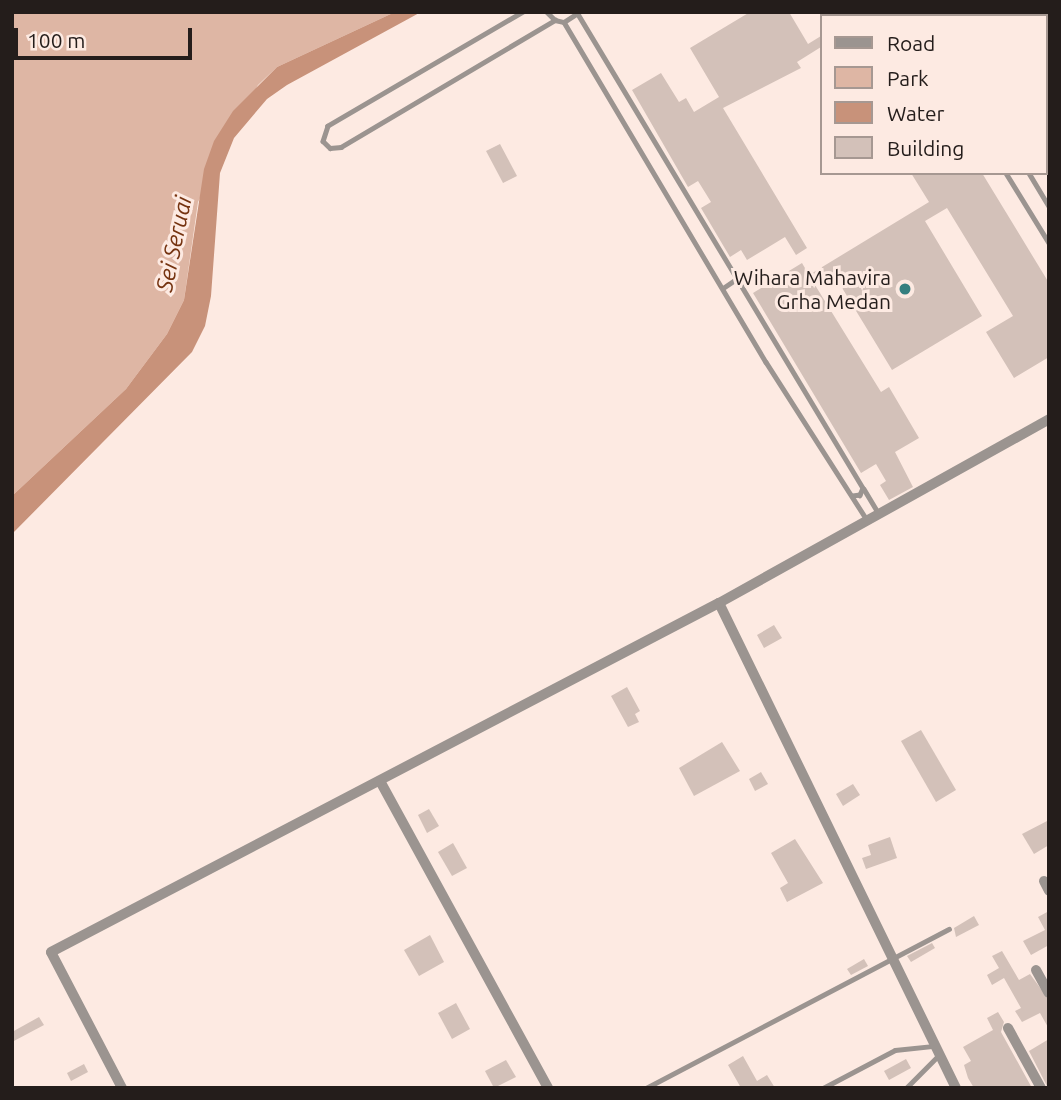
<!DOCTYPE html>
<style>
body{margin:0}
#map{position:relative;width:1061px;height:1100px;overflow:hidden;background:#fdeae2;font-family:Ubuntu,sans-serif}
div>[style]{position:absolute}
.green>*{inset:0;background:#deb6a4}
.water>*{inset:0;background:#c8927a}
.building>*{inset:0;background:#d3c1b9}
.lane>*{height:4.5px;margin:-2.25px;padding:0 2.25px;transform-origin:2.25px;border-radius:2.25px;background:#9b9490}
.street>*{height:10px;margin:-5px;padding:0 5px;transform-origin:5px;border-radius:5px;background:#9b9490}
.dots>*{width:19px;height:19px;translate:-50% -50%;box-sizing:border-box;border:4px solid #fdeae2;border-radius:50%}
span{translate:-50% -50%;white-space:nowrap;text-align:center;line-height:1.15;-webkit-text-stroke:6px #fdeae2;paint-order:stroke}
.poi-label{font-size:21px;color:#241d1b}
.right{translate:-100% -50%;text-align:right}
.water-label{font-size:23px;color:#753310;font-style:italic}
.frame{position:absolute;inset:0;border:14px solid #241d1b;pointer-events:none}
.legend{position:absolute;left:820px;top:14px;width:228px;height:161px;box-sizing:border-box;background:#fdeae2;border:2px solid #a69892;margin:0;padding:9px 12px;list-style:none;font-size:21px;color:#241d1b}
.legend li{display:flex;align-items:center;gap:14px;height:35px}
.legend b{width:35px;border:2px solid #a69892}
.scale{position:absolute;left:14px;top:28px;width:178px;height:32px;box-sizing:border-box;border:4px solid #241d1b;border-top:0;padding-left:9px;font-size:21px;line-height:24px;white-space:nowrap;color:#241d1b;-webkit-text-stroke:5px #fdeae2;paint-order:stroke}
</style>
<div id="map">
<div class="green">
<i style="clip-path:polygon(12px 12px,395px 12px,277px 67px,258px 85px,198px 202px,184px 300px,167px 334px,126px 389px,12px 496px)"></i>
</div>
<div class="water">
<i style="clip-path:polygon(395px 12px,421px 12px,287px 85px,267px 99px,234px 138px,220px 173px,211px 296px,205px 326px,192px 352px,12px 534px,12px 496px,126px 389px,167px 334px,184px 300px,204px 169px,214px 141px,233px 111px,277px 67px)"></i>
</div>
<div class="building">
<i style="clip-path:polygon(750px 12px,789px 12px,808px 44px,821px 36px,821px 47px,797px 62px,801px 68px,723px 108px,807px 248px,796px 255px,785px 237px,747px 260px,741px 250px,730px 257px,701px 208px,711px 202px,698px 181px,688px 187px,632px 90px,661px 73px,679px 102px,686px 98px,694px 112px,719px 97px,690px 48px)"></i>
<i style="clip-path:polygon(500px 144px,517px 176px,503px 183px,486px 151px)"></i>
<i style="clip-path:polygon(911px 173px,982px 173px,1049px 283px,1049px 357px,1014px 378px,986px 332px,1013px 316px,947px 208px,925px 221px,982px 316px,892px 370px,833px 273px,815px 285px,881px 392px,889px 387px,919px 438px,895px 452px,913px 487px,889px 500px,880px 485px,886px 481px,876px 464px,861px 473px,753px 293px,802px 263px,809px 275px,929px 202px)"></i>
<i style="clip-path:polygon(774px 625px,782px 638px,764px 648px,757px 635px)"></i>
<i style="clip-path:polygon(627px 687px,640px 711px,635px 714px,639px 722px,628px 727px,611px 696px)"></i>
<i style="clip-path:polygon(921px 730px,956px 790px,936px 802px,901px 741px)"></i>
<i style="clip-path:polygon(722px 742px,740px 771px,694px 796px,679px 768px)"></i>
<i style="clip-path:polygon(761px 772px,768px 784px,755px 791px,749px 779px)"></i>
<i style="clip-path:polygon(853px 784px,860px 795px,843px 806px,836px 794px)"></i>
<i style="clip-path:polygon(429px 809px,439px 826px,427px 833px,418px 815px)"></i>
<i style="clip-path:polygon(1049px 820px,1049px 845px,1034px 854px,1022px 834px)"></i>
<i style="clip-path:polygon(890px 837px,897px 858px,866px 869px,862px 858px,871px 855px,868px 845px)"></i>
<i style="clip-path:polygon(795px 839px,823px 883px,787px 902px,780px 888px,788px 883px,771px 853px)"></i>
<i style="clip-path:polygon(453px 843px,467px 868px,452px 876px,438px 852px)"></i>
<i style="clip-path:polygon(1049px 911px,1049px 945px,1031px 955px,1023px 941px,1045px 930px,1038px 917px)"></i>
<i style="clip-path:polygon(974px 916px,979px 925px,956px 937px,954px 928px)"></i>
<i style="clip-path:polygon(430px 935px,444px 962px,419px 976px,404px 950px)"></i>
<i style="clip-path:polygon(932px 943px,935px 948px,911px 962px,907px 956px)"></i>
<i style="clip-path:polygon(1002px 951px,1019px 980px,1030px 974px,1049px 1000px,1049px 1029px,1040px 1013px,1022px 1022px,1015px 1011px,1021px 1008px,1004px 978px,992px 985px,987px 975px,999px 968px,992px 956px)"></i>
<i style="clip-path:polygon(864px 959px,868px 966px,851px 975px,847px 969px)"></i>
<i style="clip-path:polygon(456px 1003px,470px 1029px,452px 1039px,438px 1013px)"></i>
<i style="clip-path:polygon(998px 1012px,1004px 1022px,1001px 1032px,1032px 1088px,974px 1088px,968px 1078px,964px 1065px,971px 1061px,963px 1047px,993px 1030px,987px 1018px)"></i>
<i style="clip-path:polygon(39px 1017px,44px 1025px,12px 1042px,12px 1032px)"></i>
<i style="clip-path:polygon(1049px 1039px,1049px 1088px,1048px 1088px,1029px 1051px)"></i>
<i style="clip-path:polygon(743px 1056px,757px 1081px,767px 1075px,775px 1088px,741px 1088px,728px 1065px)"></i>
<i style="clip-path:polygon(906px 1059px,911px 1068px,889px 1080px,884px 1071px)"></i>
<i style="clip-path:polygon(506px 1060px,516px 1077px,494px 1088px,485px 1071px)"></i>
<i style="clip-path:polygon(84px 1064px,88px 1072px,71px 1081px,67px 1073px)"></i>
</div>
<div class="lane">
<i style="left:523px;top:12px;width:226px;rotate:149.7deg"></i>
<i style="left:328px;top:126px;width:16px;rotate:108deg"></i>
<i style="left:323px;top:141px;width:10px;rotate:45deg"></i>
<i style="left:330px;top:148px;width:11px;rotate:-5deg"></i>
<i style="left:341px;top:147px;width:249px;rotate:-30.7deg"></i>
<i style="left:555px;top:20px;width:9px;rotate:13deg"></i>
<i style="left:564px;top:22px;width:17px;rotate:-33deg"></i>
<i style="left:547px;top:12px;width:11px;rotate:45deg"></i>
<i style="left:906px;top:12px;width:4px;rotate:63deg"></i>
<i style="left:932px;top:12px;width:4px;rotate:63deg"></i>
<i style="left:578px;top:14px;width:553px;rotate:58.98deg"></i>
<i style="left:863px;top:488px;width:8px;rotate:113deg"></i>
<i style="left:860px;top:495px;width:7px;rotate:172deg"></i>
<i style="left:564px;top:22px;width:395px;rotate:59.3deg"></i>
<i style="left:766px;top:362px;width:188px;rotate:57.4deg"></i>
<i style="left:1006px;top:173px;width:82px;rotate:58.4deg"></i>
<i style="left:1029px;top:173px;width:39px;rotate:59deg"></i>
<i style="left:723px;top:288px;width:18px;rotate:-34deg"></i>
<i style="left:864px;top:489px;width:29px;rotate:59deg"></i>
<i style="left:646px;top:1088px;width:342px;rotate:-27.7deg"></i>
<i style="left:823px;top:1088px;width:81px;rotate:-27.8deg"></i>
<i style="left:895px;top:1050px;width:39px;rotate:-6deg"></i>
<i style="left:906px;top:1088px;width:47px;rotate:-45deg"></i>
</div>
<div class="street">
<i style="left:719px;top:603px;width:540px;rotate:63.96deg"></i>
<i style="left:380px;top:781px;width:350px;rotate:61.3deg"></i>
<i style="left:1044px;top:881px;width:11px;rotate:63deg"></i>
<i style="left:1036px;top:970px;width:26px;rotate:61deg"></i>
<i style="left:1008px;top:1028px;width:68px;rotate:61.2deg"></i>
<i style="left:122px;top:1088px;width:153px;rotate:-117.6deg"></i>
<i style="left:51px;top:952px;width:754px;rotate:-27.59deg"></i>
<i style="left:719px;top:603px;width:378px;rotate:-29.1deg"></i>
</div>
<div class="dots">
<i style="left:905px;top:289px;background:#367f7f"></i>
</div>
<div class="poi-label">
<span class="right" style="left:891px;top:289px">Wihara Mahavira<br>Grha Medan</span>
</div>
<div class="water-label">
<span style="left:174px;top:244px;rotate:-78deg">Sei Seruai</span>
</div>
<div class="frame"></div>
<ul class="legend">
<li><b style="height:9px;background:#9b9490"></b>Road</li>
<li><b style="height:19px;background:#deb6a4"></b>Park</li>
<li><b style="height:19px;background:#c8927a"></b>Water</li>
<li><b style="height:19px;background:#d3c1b9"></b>Building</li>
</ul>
<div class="scale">100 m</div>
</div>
